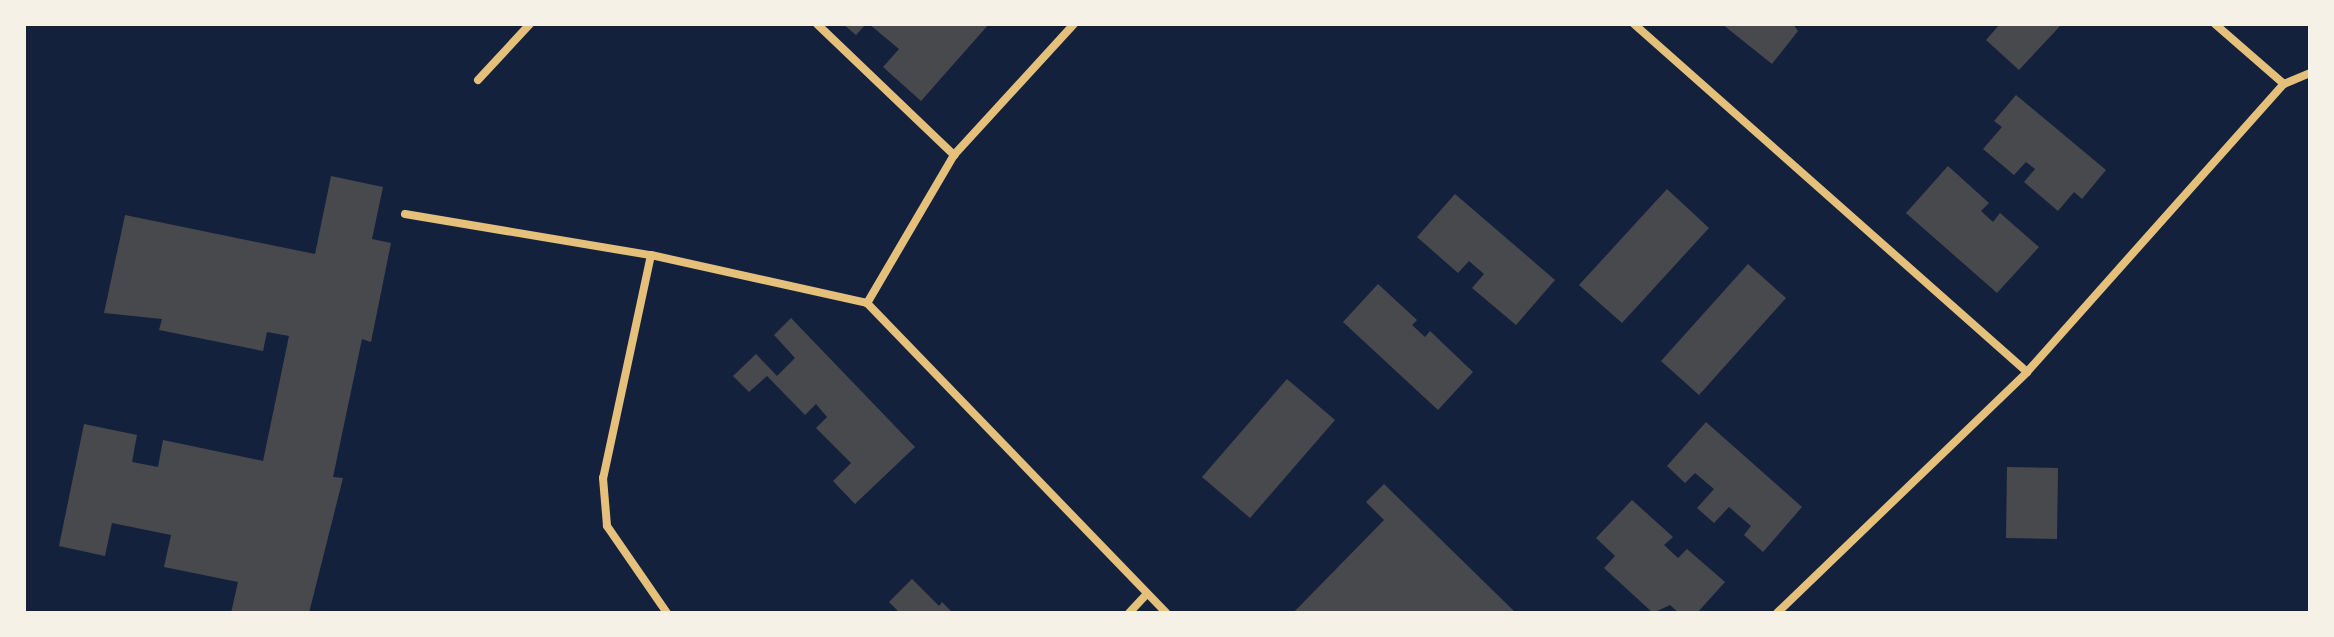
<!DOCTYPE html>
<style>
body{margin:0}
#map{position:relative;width:2334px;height:637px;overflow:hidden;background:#14213d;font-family:Rubik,sans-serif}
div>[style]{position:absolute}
.building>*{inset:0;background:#48494c}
.minor>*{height:8px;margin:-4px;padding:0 4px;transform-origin:4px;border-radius:4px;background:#e5c07b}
span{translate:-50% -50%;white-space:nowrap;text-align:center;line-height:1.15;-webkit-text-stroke:8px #f6f1e7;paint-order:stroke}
.frame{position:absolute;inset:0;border:26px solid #f6f1e7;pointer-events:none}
</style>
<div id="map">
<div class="building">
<i style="clip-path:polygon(843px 24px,866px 24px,856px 35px)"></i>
<i style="clip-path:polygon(869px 24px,989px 24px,921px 101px,883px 67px,899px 49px)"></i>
<i style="clip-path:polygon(1722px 24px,1793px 24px,1798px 31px,1772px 64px)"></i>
<i style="clip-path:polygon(2000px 24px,2062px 24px,2019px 70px,1986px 40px)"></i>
<i style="clip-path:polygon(2016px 95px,2106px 170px,2082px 199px,2074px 192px,2058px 211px,2024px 182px,2035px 169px,2026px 162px,2014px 175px,1983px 149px,2002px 127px,1994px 121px)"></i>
<i style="clip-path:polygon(1948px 166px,1989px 203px,1981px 211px,1993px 222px,2000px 213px,2039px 247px,1997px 293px,1906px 213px)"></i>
<i style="clip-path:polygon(331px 176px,383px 187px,372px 239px,391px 243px,371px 342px,362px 339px,333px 477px,343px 478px,309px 613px,231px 613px,238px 582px,164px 567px,171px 535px,112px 523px,105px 556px,59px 546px,84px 424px,137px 435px,132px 462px,158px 467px,163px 440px,263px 461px,289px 336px,267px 332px,263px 351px,159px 330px,162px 319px,104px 313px,125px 215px,315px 254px)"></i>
<i style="clip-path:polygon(1667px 189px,1709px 228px,1622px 323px,1579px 285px)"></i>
<i style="clip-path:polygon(1455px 194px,1555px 280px,1516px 325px,1472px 288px,1484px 274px,1469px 261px,1458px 273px,1417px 237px)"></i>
<i style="clip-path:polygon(1748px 264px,1786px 298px,1699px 395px,1661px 361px)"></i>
<i style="clip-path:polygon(1378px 284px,1417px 320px,1412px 325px,1425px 337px,1430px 331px,1473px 372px,1438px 410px,1343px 322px)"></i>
<i style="clip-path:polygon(791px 318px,915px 447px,855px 504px,833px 481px,851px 463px,816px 428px,827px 417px,816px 404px,805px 415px,767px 376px,749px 392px,733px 376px,756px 354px,777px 376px,795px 358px,774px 335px)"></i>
<i style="clip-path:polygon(1287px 379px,1335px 420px,1250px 518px,1202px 477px)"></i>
<i style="clip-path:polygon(1706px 422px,1802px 507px,1763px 552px,1744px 535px,1751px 526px,1729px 507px,1714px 523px,1697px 508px,1714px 489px,1695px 473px,1685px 483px,1667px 466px)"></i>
<i style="clip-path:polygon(2007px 467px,2058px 468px,2057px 539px,2006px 538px)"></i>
<i style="clip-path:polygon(1384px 484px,1516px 613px,1293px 613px,1384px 520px,1366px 502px)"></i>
<i style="clip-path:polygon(1632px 500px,1673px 537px,1664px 545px,1678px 558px,1687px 549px,1725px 582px,1697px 613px,1679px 613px,1670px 605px,1653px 613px,1604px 568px,1615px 556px,1596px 538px)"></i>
<i style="clip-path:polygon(912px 579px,939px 606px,942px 602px,953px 613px,900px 613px,889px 602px)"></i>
</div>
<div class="minor">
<i style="left:817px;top:24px;width:190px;rotate:43.7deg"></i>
<i style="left:1074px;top:24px;width:178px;rotate:132.5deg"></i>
<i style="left:954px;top:155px;width:172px;rotate:120.4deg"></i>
<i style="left:867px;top:303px;width:431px;rotate:46deg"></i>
<i style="left:1634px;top:24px;width:525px;rotate:41.52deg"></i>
<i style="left:2027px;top:372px;width:386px;rotate:-48.3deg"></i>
<i style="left:2284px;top:84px;width:28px;rotate:-23deg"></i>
<i style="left:2215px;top:24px;width:91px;rotate:41deg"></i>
<i style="left:478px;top:80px;width:76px;rotate:-47.1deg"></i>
<i style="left:405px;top:214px;width:249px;rotate:9.5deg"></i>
<i style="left:651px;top:255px;width:221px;rotate:12.5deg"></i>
<i style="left:651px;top:255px;width:228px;rotate:102.1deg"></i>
<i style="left:603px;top:478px;width:48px;rotate:85.2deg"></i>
<i style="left:607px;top:526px;width:106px;rotate:55.4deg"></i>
<i style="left:1129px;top:613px;width:25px;rotate:-47deg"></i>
<i style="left:1777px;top:613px;width:347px;rotate:-43.9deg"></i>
</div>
<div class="frame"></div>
</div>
